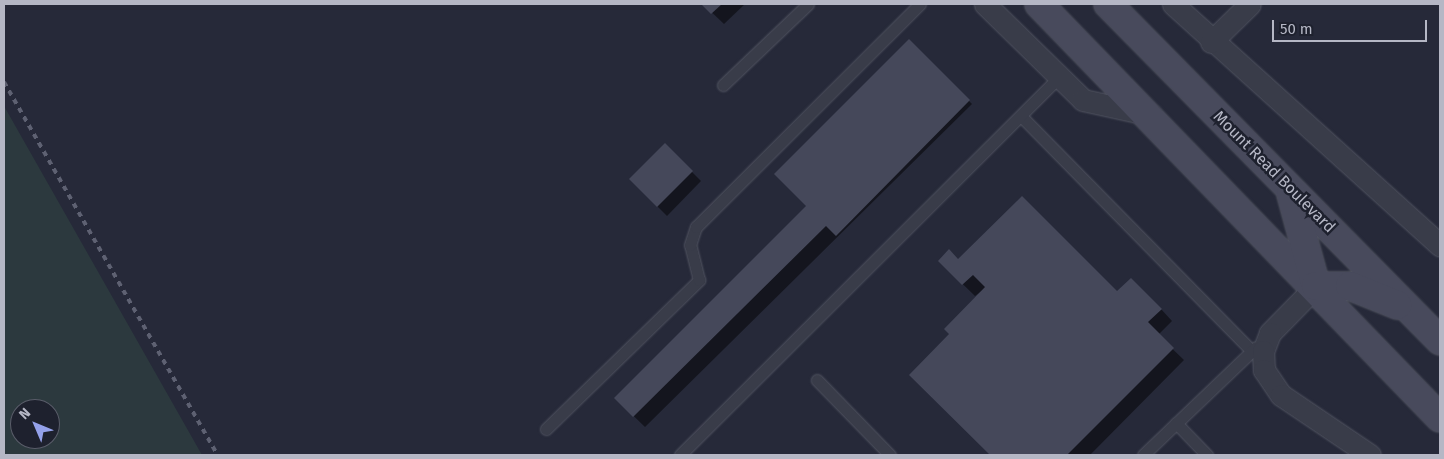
<!DOCTYPE html>
<style>
body{margin:0}
#map{position:relative;width:1444px;height:459px;overflow:hidden;background:#262939;font-family:"Fira Sans",sans-serif}
div>[style]{position:absolute}
.green>*{inset:0;background:#2c393e}
.shadow>*{inset:0;background:#0007}
.building>*{inset:0;background:#45485a}
.roads{filter:drop-shadow(0 0 1px #515461) drop-shadow(0 0 1px #515461)}
.lane>*{height:11px;margin:-5.5px;padding:0 5.5px;transform-origin:5.5px;border-radius:5.5px;background:#393c49}
.street>*{height:21px;margin:-10.5px;padding:0 10.5px;transform-origin:10.5px;border-radius:10.5px;background:#393c49}
.secondary>*{height:28px;margin:-14px;padding:0 14px;transform-origin:14px;border-radius:14px;background:#484a5c}
.rail>*{height:4px;margin-top:-2px;transform-origin:0;background:repeating-linear-gradient(90deg,#5e6172 0 5px,transparent 0 10px)}
span{translate:-50% -50%;white-space:nowrap;text-align:center;line-height:1.15;-webkit-text-stroke:5px #1e212e;paint-order:stroke}
.street-label{font-size:16px;color:#b5b7c5}
.frame{position:absolute;inset:0;border:5px solid #b5b7c5;pointer-events:none}
.north{position:absolute;left:10px;top:399px;width:50px;height:50px;box-sizing:border-box;background:#1e212e;border:1px solid #5a5d6a;border-radius:50%;rotate:315deg;font-size:14px;font-weight:700;line-height:20px;text-align:center;color:#b5b7c5}
.north::after{content:'';display:block;margin:auto;width:18px;height:22px;background:#94a1ea;clip-path:polygon(50% 0,100% 100%,50% 72%,0 100%)}
.scale{position:absolute;left:1272px;top:20px;width:155px;height:22px;box-sizing:border-box;border:2px solid #b5b7c5;border-top:0;padding-left:6px;font-size:15px;line-height:18px;white-space:nowrap;color:#b5b7c5;-webkit-text-stroke:4px #1e212e;paint-order:stroke}
</style>
<div id="map">
<div class="green">
<i style="clip-path:polygon(evenodd,4px 106px,202px 455px,4px 455px,4px 106px,20px 409px,50px 409px,50px 439px,20px 439px,20px 409px)"></i>
</div>
<div class="shadow">
<i style="clip-path:polygon(703px 4px,745px 4px,724px 24px)"></i>
<i style="clip-path:polygon(909px 41px,972px 104px,645px 427px,615px 398px,808px 206px)"></i>
<i style="clip-path:polygon(665px 145px,701px 181px,667px 216px,630px 179px)"></i>
<i style="clip-path:polygon(939px 261px,1117px 293px,1161px 309px,1172px 321px,1158px 335px,1184px 360px,1090px 455px,991px 455px,911px 375px,951px 334px,987px 287px,975px 296px)"></i>
</div>
<div class="building">
<i style="clip-path:polygon(701px 4px,722px 4px,711px 14px)"></i>
<i style="clip-path:polygon(909px 39px,970px 100px,836px 236px,826px 226px,633px 417px,614px 398px,806px 206px,774px 174px)"></i>
<i style="clip-path:polygon(665px 143px,693px 171px,657px 207px,629px 179px)"></i>
<i style="clip-path:polygon(1022px 196px,1117px 291px,1131px 278px,1162px 309px,1148px 322px,1174px 348px,1067px 455px,990px 455px,909px 375px,949px 334px,944px 329px,985px 287px,973px 275px,962px 285px,938px 261px,949px 249px,958px 259px)"></i>
</div>
<div class="roads">
<div class="lane">
<i style="left:723px;top:85px;width:117px;rotate:-43.6deg"></i>
<i style="left:1021px;top:116px;width:330px;rotate:45.5deg"></i>
<i style="left:817px;top:380px;width:105px;rotate:45.8deg"></i>
<i style="left:1176px;top:423px;width:45px;rotate:45.9deg"></i>
<i style="left:546px;top:429px;width:214px;rotate:-44.2deg"></i>
<i style="left:699px;top:280px;width:36px;rotate:-104deg"></i>
<i style="left:690px;top:245px;width:19px;rotate:-72deg"></i>
<i style="left:696px;top:227px;width:316px;rotate:-44.9deg"></i>
<i style="left:680px;top:455px;width:535px;rotate:-44.92deg"></i>
<i style="left:1143px;top:455px;width:156px;rotate:-43.7deg"></i>
</div>
<div class="street">
<i style="left:985px;top:4px;width:137px;rotate:44.4deg"></i>
<i style="left:1083px;top:100px;width:70px;rotate:12.4deg"></i>
<i style="left:1173px;top:4px;width:360px;rotate:42.1deg"></i>
<i style="left:1211px;top:42px;width:54px;rotate:-44.3deg"></i>
<i style="left:1316px;top:286px;width:66px;rotate:134.4deg"></i>
<i style="left:1270px;top:333px;width:19px;rotate:111deg"></i>
<i style="left:1263px;top:351px;width:19px;rotate:87deg"></i>
<i style="left:1264px;top:370px;width:30px;rotate:56deg"></i>
<i style="left:1281px;top:395px;width:107px;rotate:34deg"></i>
</div>
<div class="secondary">
<i style="left:1039px;top:4px;width:576px;rotate:45.91deg"></i>
<i style="left:1108px;top:4px;width:473px;rotate:45.4deg"></i>
<i style="left:1291px;top:194px;width:95px;rotate:74.8deg"></i>
<i style="left:1316px;top:286px;width:34px"></i>
<i style="left:1350px;top:286px;width:51px;rotate:22deg"></i>
</div>
</div>
<div class="rail">
<i style="left:4px;top:82px;width:430px;rotate:60.2deg"></i>
</div>
<div class="street-label">
<span style="left:1274px;top:172px;rotate:45deg">Mount Read Boulevard</span>
</div>
<div class="frame"></div>
<div class="north">N</div>
<div class="scale">50 m</div>
</div>
